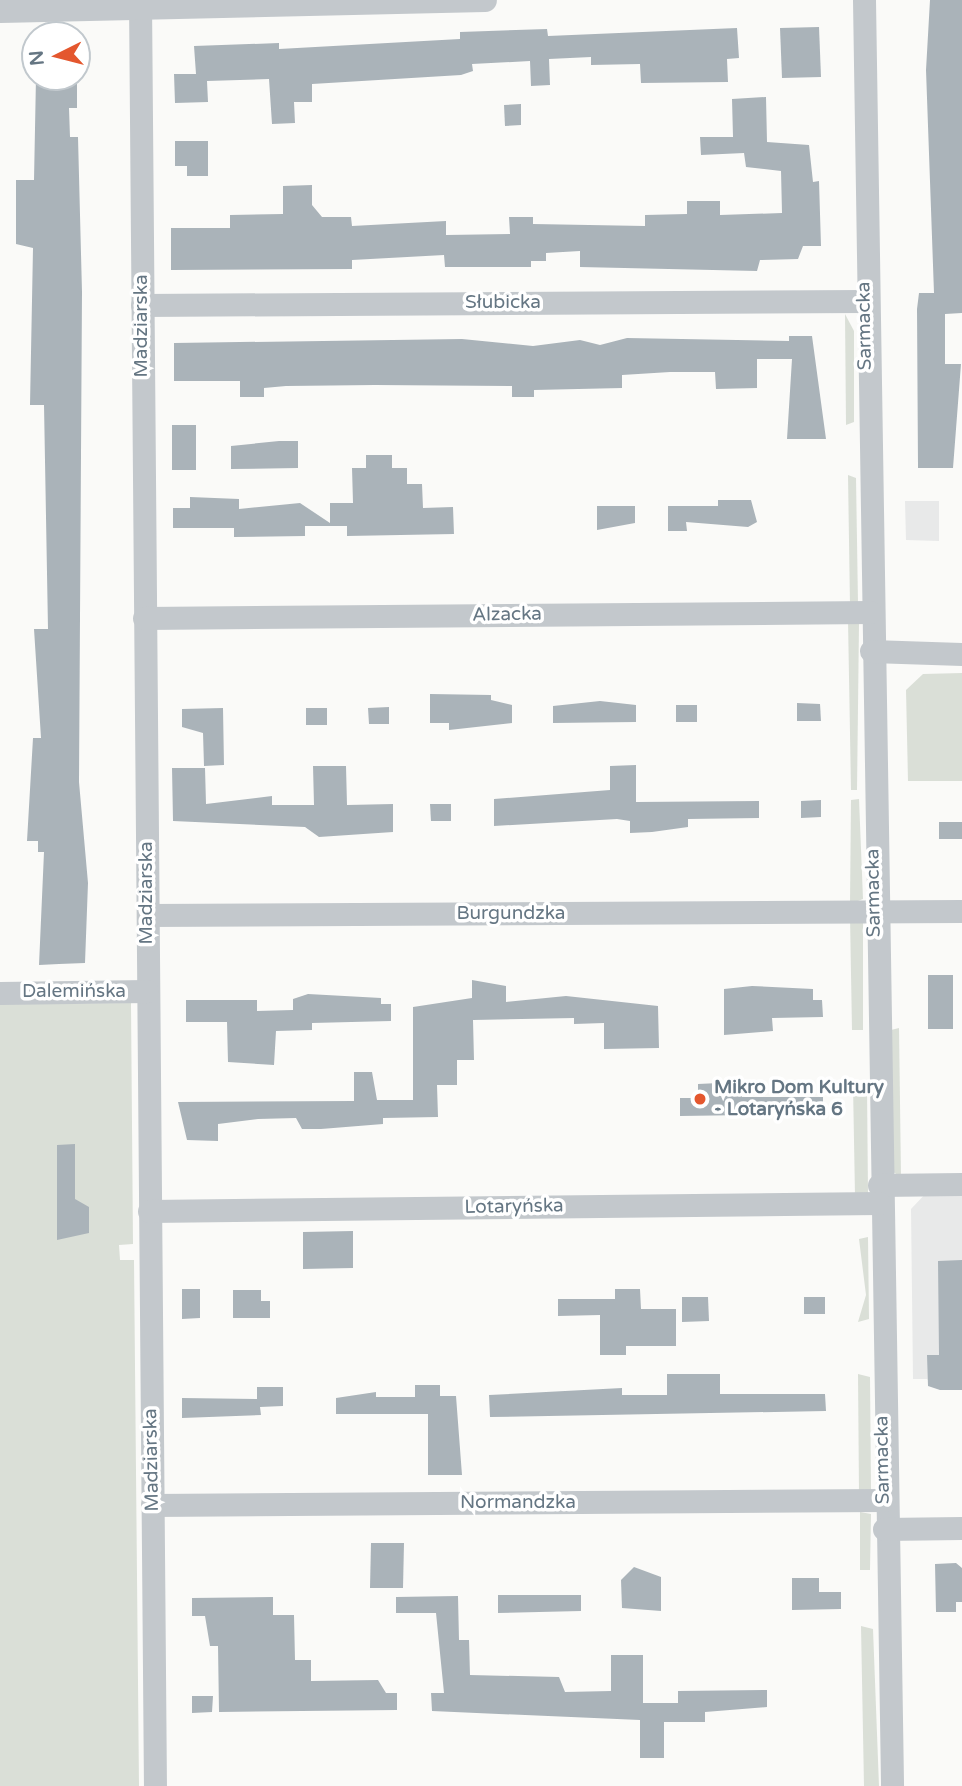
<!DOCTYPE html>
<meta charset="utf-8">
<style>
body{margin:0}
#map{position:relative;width:962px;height:1786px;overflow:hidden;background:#fafaf8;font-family:"Varela Round",sans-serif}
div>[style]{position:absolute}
.built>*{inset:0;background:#e8e9e9}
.green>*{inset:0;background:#dadfd7}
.building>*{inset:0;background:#aab3b9}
.minor>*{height:23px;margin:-11.5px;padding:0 11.5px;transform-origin:11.5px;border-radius:11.5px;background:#c3c8cc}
.dots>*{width:19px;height:19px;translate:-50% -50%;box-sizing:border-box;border:4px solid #fff;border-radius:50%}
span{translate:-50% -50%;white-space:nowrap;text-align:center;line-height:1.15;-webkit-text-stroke:7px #fff;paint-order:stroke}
.street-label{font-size:19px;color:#657683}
.poi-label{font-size:19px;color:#657683;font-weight:700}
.left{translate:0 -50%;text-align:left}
.north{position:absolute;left:21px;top:21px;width:70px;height:70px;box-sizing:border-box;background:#fff;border:2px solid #c1c8cd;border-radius:50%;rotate:264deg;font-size:19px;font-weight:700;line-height:28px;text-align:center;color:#657683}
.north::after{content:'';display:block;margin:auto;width:24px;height:32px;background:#e4572e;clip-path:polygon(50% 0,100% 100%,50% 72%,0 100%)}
</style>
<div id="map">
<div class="built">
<i style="clip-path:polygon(905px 501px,939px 501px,939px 541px,906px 540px)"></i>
<i style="clip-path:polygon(929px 1190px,962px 1190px,962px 1390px,940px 1390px,927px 1379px,913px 1379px,911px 1209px)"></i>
</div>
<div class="green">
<i style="clip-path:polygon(845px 314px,854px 331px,854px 422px,846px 425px)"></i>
<i style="clip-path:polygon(848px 475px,856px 478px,858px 603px,850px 606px)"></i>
<i style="clip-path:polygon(848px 620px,859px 624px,857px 790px,851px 790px)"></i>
<i style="clip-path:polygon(962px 673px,962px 781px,908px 781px,906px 690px,923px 674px)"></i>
<i style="clip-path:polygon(859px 799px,863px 899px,850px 904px,851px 800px)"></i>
<i style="clip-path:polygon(850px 916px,863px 918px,863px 1030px,852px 1030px)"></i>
<i style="clip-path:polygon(131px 1003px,133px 1244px,119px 1245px,120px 1260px,134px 1260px,139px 1786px,0 1786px,0 1004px)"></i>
<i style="clip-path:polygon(899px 1028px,901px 1177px,893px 1172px,891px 1030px)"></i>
<i style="clip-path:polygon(853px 1085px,867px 1088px,868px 1193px,855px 1196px)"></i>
<i style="clip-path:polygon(868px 1237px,869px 1319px,858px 1322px,866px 1295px,859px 1239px)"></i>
<i style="clip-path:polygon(858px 1374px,870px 1377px,871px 1491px,859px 1494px)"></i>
<i style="clip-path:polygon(860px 1512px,871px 1514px,870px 1570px,860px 1570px)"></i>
<i style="clip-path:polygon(861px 1626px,873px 1629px,879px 1786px,864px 1786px)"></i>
</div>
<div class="building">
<i style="clip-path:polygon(930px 0,962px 0,962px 313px,945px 314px,945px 364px,961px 364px,953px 468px,918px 468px,917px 309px,919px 293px,934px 293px,926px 70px)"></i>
<i style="clip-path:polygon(819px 27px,821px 77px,782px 78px,780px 28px)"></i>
<i style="clip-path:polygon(737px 28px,739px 58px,727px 59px,728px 82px,641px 83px,640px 64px,591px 65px,591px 57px,549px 59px,550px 85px,531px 86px,530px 61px,472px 64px,473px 71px,461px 75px,312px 84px,312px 102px,294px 102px,295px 123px,272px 124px,269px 79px,207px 81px,208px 102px,175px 103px,174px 74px,196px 74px,194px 46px,279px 43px,279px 49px,460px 39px,460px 32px,547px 29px,548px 36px)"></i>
<i style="clip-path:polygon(36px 77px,77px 77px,77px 108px,69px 108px,70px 137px,78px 137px,82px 292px,79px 782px,88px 883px,85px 963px,59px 964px,39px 965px,44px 852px,38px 852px,38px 841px,27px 841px,33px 738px,41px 738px,34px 629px,48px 629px,44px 405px,30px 405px,33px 248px,16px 244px,16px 180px,34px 180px)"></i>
<i style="clip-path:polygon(766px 97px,767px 142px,809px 145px,813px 182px,819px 181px,821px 246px,803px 246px,798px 259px,760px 260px,757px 271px,580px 267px,580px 251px,546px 253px,546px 261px,531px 261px,531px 267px,445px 267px,444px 255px,352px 260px,352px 269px,171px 270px,171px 228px,230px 228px,230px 215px,283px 214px,283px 186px,312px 185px,312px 205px,322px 217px,351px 217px,352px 226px,446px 221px,446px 235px,510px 234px,509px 217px,533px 217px,533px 224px,645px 226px,645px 215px,687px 214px,687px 201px,720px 201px,720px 215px,782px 213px,781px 171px,746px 167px,744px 153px,701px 155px,700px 137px,733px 137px,732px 99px)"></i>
<i style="clip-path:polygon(521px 104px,521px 125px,505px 126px,504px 105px)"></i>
<i style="clip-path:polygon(175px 141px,208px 141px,208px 176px,187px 176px,187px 166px,175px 166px)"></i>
<i style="clip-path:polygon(789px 336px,812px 336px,826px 439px,787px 439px,792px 359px,757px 359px,757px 388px,716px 389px,715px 372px,670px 372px,622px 375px,622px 388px,534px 390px,534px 397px,512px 397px,512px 386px,375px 385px,286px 386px,264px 388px,264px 397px,240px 397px,240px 381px,174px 381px,174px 343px,462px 339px,533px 346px,580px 340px,600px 345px,627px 338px,789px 341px)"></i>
<i style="clip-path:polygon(172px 425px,196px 425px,196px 470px,172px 470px)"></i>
<i style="clip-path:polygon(279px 441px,298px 441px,298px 468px,231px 469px,231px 446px)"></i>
<i style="clip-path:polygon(366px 455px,392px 455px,392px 468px,407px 468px,407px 484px,422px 484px,423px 508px,453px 507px,454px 534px,347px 536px,347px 526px,305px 526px,305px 536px,234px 537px,234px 528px,173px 528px,173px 508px,190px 508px,190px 497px,239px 499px,239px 509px,300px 503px,330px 523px,330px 503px,353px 503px,352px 468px,366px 468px)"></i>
<i style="clip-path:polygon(718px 500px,751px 500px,757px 522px,748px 527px,686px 522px,687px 531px,668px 531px,668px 506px,718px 506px)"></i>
<i style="clip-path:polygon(597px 506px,635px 506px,635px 523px,597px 530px)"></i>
<i style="clip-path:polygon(430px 694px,491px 695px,491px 700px,512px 705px,512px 723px,449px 730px,449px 723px,430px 723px)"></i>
<i style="clip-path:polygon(600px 701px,636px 705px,636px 722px,553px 723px,553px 706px)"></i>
<i style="clip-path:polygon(797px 703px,820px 704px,821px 721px,797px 721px)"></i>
<i style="clip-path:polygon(676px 705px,697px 705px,697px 722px,676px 722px)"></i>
<i style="clip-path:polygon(389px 707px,389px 724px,369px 724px,368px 708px)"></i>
<i style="clip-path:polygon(223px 708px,224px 765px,204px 766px,203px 733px,182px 727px,182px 709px)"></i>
<i style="clip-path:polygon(306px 708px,327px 708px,327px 725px,306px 725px)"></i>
<i style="clip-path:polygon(636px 765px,636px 802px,759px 801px,759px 818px,688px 819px,688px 827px,652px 832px,630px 833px,630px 821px,617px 819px,494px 826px,494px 799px,610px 790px,610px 766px)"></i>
<i style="clip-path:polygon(313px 766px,346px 766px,347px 805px,393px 804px,393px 832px,319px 837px,305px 827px,173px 821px,172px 768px,205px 768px,206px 804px,272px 796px,272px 805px,314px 805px)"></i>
<i style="clip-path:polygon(821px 800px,821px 817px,801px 818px,801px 801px)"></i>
<i style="clip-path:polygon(430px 804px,451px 804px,451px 821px,431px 821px)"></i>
<i style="clip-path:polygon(939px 822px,962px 822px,962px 839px,939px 839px)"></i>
<i style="clip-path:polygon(928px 975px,953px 975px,953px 1029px,928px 1029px)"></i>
<i style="clip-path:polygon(472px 980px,506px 986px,506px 1002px,566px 996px,658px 1006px,659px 1048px,604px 1049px,604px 1023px,574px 1024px,574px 1018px,473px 1020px,474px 1060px,457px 1060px,457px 1085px,437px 1085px,438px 1117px,383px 1118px,383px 1124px,321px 1129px,302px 1129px,296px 1118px,258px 1119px,218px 1124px,218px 1141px,187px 1140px,178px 1102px,354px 1101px,354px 1072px,372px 1072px,377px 1100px,413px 1100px,413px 1007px,472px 998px)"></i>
<i style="clip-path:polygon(752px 986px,813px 989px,813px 1000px,822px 1000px,823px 1017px,772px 1018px,773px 1031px,724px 1035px,724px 989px)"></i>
<i style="clip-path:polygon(308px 994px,381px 998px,381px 1004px,391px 1004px,391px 1021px,312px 1023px,312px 1030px,276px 1031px,274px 1065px,228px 1062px,227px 1022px,186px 1022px,186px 1000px,257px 1000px,257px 1011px,293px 1010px,293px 999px)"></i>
<i style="clip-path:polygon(719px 1083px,741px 1083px,742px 1097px,823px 1097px,823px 1114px,680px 1116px,680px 1098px,698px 1098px,698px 1084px)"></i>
<i style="clip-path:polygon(75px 1144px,75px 1199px,89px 1207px,89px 1233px,57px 1240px,57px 1145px)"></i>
<i style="clip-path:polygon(353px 1231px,353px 1268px,303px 1269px,303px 1232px)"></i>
<i style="clip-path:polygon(962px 1260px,962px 1390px,940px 1390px,928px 1386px,927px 1355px,939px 1355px,938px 1261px)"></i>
<i style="clip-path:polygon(182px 1289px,200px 1289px,200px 1318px,182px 1319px)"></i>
<i style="clip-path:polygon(615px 1289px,640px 1289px,641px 1309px,676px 1309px,676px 1346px,626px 1346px,626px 1355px,600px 1355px,600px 1315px,558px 1316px,558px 1299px,615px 1299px)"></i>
<i style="clip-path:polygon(233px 1290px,261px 1290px,261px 1301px,270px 1301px,270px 1318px,233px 1318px)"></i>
<i style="clip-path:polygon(682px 1297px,708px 1297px,709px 1321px,682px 1322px)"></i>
<i style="clip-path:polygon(804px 1297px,825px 1297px,825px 1314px,804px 1314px)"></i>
<i style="clip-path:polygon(667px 1374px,720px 1374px,720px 1394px,825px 1394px,826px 1411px,490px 1417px,489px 1395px,622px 1388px,622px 1395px,667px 1395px)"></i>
<i style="clip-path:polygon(415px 1385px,440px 1385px,440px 1396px,456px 1396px,462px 1475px,428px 1475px,428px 1414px,336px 1414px,336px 1398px,376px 1392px,376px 1397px,415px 1397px)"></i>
<i style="clip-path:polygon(257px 1387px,283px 1387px,283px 1406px,260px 1407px,261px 1415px,182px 1418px,182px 1398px,257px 1399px)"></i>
<i style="clip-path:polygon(371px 1543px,404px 1543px,403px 1588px,370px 1588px)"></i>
<i style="clip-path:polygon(956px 1563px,962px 1568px,962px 1602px,956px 1602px,956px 1612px,936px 1612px,935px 1564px)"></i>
<i style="clip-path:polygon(634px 1567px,661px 1577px,661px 1611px,622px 1608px,621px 1580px)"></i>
<i style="clip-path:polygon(792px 1578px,819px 1578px,819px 1592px,841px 1592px,841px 1609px,792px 1610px)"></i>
<i style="clip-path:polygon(498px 1595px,581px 1595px,581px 1611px,498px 1613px)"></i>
<i style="clip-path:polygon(458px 1596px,459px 1640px,469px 1640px,470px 1675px,559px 1677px,565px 1692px,611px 1691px,611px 1655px,643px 1655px,643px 1703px,678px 1703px,678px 1691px,767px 1690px,767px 1707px,705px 1712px,705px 1722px,664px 1722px,664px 1758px,640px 1758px,640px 1720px,432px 1711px,431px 1693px,444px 1693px,436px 1613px,396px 1613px,396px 1597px)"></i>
<i style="clip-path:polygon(273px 1597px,273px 1615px,294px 1615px,295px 1660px,311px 1660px,311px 1681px,378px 1680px,386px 1693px,397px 1693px,397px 1710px,219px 1712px,218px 1646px,210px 1646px,205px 1616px,192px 1616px,192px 1598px)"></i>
<i style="clip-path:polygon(192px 1696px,213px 1696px,212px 1712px,192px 1713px)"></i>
</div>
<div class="minor">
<i style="left:140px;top:0;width:1786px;rotate:89.52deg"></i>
<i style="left:864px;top:0;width:1786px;rotate:89.1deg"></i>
<i style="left:0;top:11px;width:485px;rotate:-1.3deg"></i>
<i style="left:142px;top:305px;width:722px;rotate:-0.32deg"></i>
<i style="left:144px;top:618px;width:726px;rotate:-0.47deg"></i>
<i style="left:871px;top:651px;width:91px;rotate:1.9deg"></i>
<i style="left:148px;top:915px;width:814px;rotate:-0.28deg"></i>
<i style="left:0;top:993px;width:147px;rotate:-0.8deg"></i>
<i style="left:879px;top:1185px;width:83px;rotate:-0.7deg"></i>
<i style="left:149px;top:1211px;width:730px;rotate:-0.63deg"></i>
<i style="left:152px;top:1505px;width:732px;rotate:-0.39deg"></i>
<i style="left:884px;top:1529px;width:78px;rotate:-0.7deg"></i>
</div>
<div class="dots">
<i style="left:700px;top:1099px;background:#e4572e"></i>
</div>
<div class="street-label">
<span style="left:503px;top:303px">Słubicka</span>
<span style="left:142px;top:326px;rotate:-90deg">Madziarska</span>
<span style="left:865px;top:326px;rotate:-91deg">Sarmacka</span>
<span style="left:507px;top:615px;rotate:-1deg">Alzacka</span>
<span style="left:147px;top:893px;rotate:-90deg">Madziarska</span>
<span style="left:874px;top:893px;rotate:-91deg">Sarmacka</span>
<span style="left:511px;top:914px">Burgundzka</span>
<span style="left:74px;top:992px">Dalemińska</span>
<span style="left:514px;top:1207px;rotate:-1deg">Lotaryńska</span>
<span style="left:152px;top:1460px;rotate:-91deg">Madziarska</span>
<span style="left:883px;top:1460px;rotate:-91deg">Sarmacka</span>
<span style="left:518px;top:1503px">Normandzka</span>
</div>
<div class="poi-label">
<span class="left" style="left:714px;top:1099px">Mikro Dom Kultury<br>- Lotaryńska 6</span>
</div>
<div class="north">N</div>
</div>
